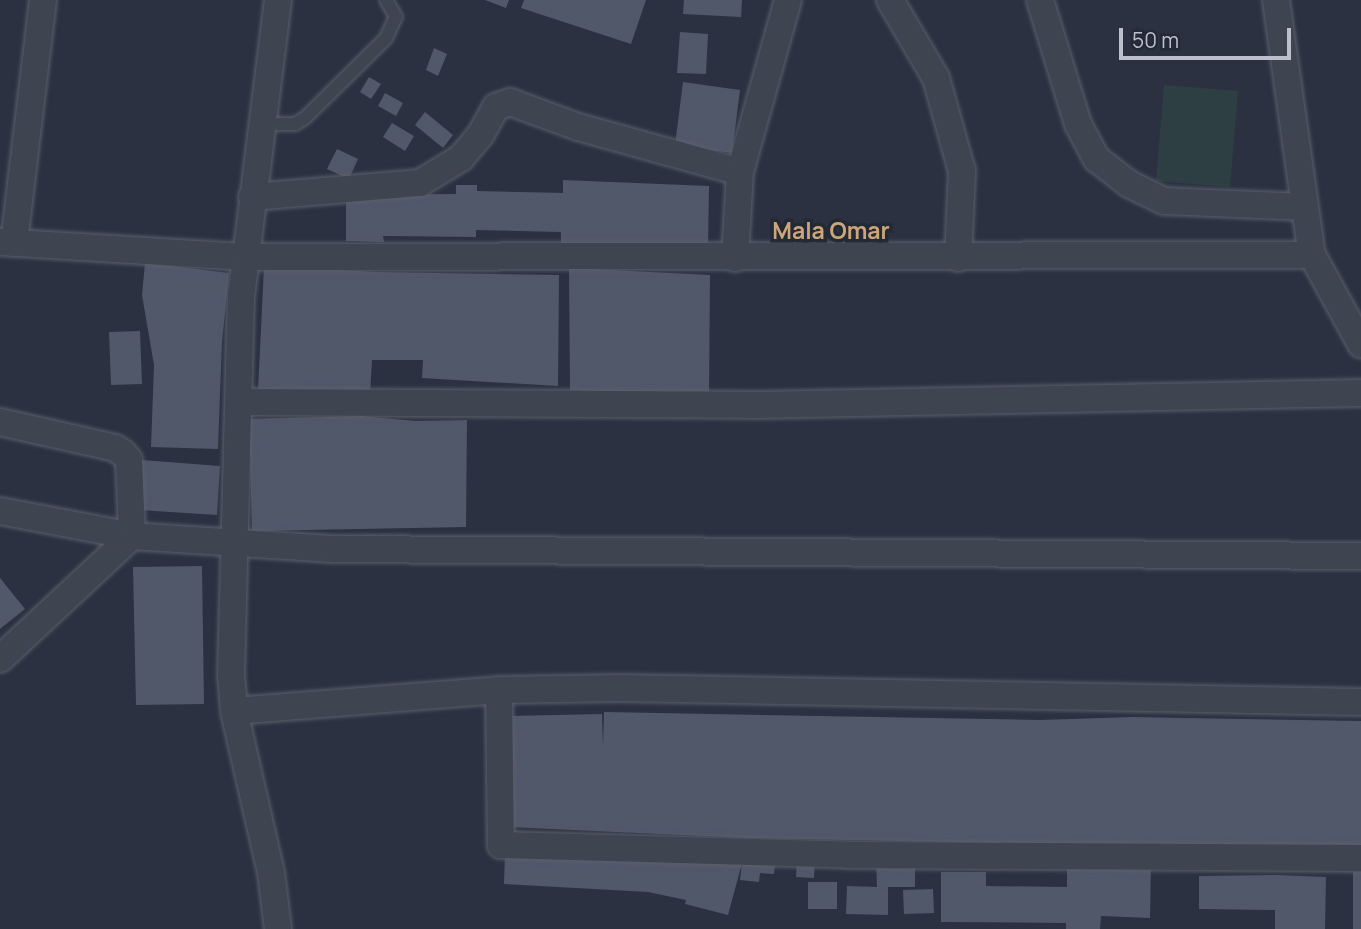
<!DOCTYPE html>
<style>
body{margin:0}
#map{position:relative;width:1361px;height:929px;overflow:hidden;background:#2b3141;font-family:Manrope,sans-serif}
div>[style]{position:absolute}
.green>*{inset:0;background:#2e3f43}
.building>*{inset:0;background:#51586a}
.roads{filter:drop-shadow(0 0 2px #5a5f6c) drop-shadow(0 0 2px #5a5f6c)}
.lane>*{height:12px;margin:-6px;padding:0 6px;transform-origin:6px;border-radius:6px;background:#3f4451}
.street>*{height:26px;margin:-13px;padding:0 13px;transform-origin:13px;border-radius:13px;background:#3f4451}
span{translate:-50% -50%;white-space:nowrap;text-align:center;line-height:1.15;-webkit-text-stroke:7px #232937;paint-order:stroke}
.quarter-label{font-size:23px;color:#cca676;font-weight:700}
.scale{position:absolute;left:1119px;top:28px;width:172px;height:32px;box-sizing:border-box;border:4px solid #bcc0cb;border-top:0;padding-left:9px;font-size:21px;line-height:24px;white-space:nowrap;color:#bcc0cb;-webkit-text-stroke:5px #232937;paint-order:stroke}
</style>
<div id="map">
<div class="green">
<i style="clip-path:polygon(1164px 85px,1238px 91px,1230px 187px,1156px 181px)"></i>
</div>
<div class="building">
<i style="clip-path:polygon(485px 0,509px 0,506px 8px)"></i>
<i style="clip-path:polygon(524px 0,646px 0,631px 44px,521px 8px)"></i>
<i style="clip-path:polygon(684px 0,742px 0,741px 17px,683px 14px)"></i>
<i style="clip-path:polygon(680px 32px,708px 34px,706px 74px,677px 73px)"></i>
<i style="clip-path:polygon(434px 48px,447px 54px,438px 76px,426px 70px)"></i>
<i style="clip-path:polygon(369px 77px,381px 84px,371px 99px,360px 92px)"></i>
<i style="clip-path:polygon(683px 82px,740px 90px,732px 153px,675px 145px)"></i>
<i style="clip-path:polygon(385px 93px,403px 103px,396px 116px,378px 106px)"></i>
<i style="clip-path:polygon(425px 112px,453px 135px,443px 148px,415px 125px)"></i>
<i style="clip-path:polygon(392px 123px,414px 136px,405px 151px,383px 137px)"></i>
<i style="clip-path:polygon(337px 149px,358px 159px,349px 179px,327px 169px)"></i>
<i style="clip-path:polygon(563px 180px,709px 186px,708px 247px,561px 243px,561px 232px,476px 230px,476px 237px,383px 236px,384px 242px,346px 241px,346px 195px,456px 194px,456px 185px,477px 185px,477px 191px,563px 193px)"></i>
<i style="clip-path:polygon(145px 263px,229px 273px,222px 342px,218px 449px,151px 447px,154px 365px,142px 295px)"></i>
<i style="clip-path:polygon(264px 266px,376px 272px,559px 275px,558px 386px,422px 378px,423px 360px,372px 360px,370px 395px,258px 390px)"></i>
<i style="clip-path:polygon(569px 268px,710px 275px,709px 397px,570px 390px)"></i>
<i style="clip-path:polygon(140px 331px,142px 384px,111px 385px,109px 332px)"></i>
<i style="clip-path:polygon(361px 416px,415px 421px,467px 420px,466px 527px,252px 531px,249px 419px)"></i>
<i style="clip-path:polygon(142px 460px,220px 466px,217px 515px,139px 510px)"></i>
<i style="clip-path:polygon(202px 566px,204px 704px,136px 705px,133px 567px)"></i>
<i style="clip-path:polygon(0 578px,25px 609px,0 629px)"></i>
<i style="clip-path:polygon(604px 712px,1040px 720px,1132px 717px,1361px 721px,1361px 850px,748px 838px,506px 827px,507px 716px,602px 714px,603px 747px)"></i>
<i style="clip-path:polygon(505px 851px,742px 863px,728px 915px,685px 904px,686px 900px,648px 892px,504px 884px)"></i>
<i style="clip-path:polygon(743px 854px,776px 858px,774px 874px,760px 873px,759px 882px,740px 880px)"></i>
<i style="clip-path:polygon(797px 858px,815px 859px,814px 878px,796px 877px)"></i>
<i style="clip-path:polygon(876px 861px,915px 862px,915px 887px,888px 887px,888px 915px,846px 914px,847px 886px,877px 887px)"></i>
<i style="clip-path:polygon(1067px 861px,1151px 863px,1150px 918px,1101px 916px,1100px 929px,1066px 929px,1066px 923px,941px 922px,941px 872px,986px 872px,986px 886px,1067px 887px)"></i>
<i style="clip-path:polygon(1353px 872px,1361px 872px,1361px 929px,1353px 929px)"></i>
<i style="clip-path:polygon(1277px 875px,1326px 877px,1325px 929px,1275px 929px,1275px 910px,1199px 909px,1199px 876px)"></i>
<i style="clip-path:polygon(808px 882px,837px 882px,837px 909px,808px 909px)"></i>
<i style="clip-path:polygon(933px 889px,934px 913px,904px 914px,903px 890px)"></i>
</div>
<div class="roads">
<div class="lane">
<i style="left:262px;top:124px;width:33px"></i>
<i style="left:295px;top:124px;width:12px;rotate:-31deg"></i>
<i style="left:305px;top:118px;width:114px;rotate:-44.6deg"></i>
<i style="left:386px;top:38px;width:23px;rotate:-65deg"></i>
<i style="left:396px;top:17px;width:20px;rotate:-120deg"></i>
</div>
<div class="street">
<i style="left:278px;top:0;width:297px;rotate:97.1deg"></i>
<i style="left:241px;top:295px;width:380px;rotate:91.5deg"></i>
<i style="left:231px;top:675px;width:36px;rotate:85deg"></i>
<i style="left:234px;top:711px;width:165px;rotate:77.1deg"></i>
<i style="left:271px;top:872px;width:57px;rotate:83deg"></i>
<i style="left:890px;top:0;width:91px;rotate:59.5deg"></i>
<i style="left:936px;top:78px;width:97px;rotate:74.4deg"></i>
<i style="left:962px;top:171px;width:87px;rotate:92.6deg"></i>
<i style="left:1040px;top:0;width:130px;rotate:73deg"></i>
<i style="left:1078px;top:124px;width:40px;rotate:62deg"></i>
<i style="left:1097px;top:159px;width:41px;rotate:38deg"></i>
<i style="left:1129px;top:184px;width:39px;rotate:26deg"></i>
<i style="left:1164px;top:201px;width:141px;rotate:2.4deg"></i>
<i style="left:1276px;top:0;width:258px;rotate:82deg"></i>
<i style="left:1312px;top:255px;width:102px;rotate:61.2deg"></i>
<i style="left:252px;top:197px;width:169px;rotate:-4.8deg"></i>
<i style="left:420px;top:183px;width:48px;rotate:-31.4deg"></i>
<i style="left:461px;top:158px;width:31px;rotate:-50deg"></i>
<i style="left:481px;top:134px;width:31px;rotate:-61deg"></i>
<i style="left:496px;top:107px;width:15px;rotate:-20deg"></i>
<i style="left:510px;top:102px;width:72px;rotate:20.2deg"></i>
<i style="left:578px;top:127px;width:168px;rotate:15.5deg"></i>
<i style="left:740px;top:172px;width:179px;rotate:-74.4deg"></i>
<i style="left:0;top:242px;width:244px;rotate:3.5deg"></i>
<i style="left:244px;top:257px;width:1068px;rotate:-0.11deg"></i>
<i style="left:14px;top:243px;width:245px;rotate:-83.2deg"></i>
<i style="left:735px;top:258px;width:86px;rotate:-86.7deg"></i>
<i style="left:241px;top:402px;width:516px;rotate:0.33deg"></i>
<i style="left:757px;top:405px;width:604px;rotate:-1.14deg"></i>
<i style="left:0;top:422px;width:118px;rotate:12.7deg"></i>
<i style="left:115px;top:448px;width:9px;rotate:32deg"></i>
<i style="left:123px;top:453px;width:9px;rotate:49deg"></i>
<i style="left:129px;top:460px;width:76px;rotate:87.7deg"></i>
<i style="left:132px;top:536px;width:180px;rotate:137deg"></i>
<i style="left:0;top:511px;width:134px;rotate:10.7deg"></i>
<i style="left:132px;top:536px;width:203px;rotate:3.7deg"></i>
<i style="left:335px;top:549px;width:1026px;rotate:0.39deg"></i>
<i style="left:499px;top:690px;width:155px;rotate:89.3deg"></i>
<i style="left:501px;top:845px;width:350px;rotate:1.6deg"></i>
<i style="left:851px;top:855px;width:510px;rotate:0.34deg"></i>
<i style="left:234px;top:711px;width:266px;rotate:-4.5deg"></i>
<i style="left:499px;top:690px;width:121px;rotate:-0.9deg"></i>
<i style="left:620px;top:688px;width:741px;rotate:1.08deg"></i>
</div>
</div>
<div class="quarter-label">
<span style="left:831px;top:230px">Mala Omar</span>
</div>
<div class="scale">50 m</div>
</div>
